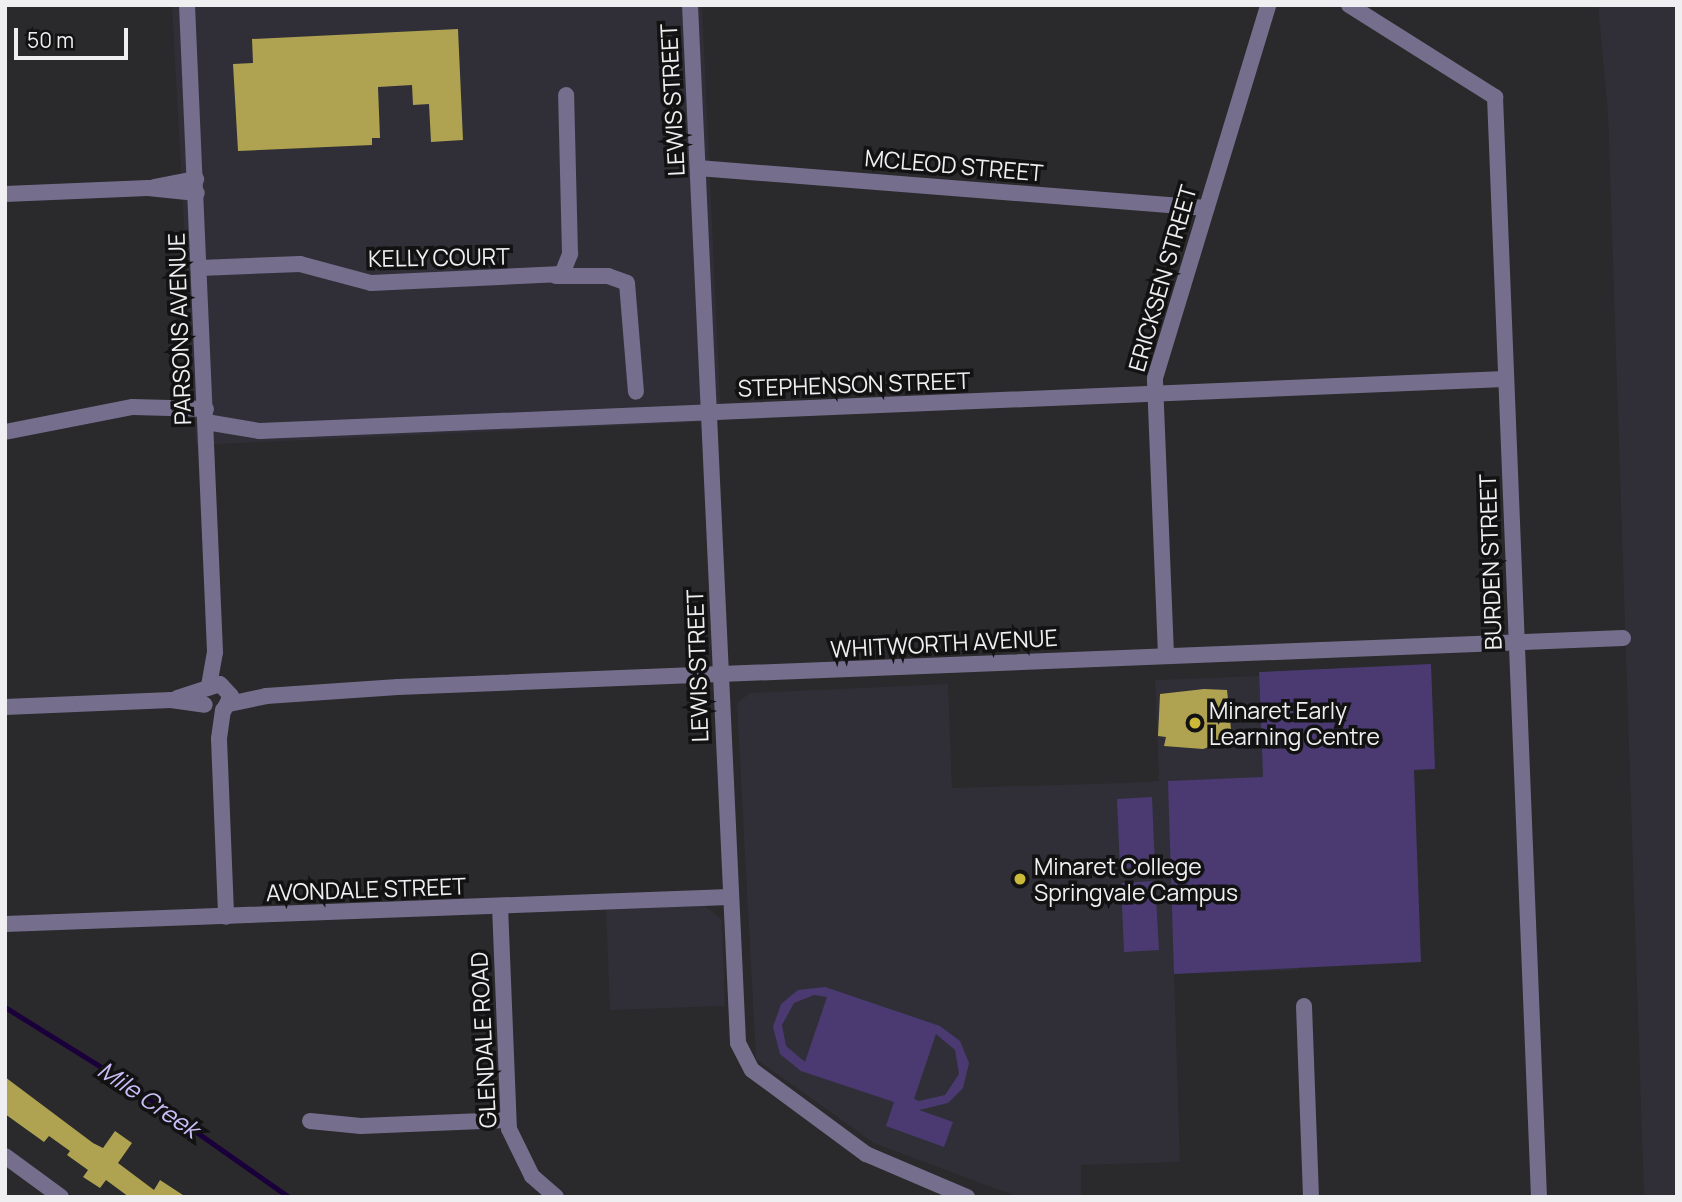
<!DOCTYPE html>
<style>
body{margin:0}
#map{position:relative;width:1682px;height:1202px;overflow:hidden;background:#2a292b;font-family:Manrope,sans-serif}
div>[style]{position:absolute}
.built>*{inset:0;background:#302f37}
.green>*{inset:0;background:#4a3a71}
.stream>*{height:4.5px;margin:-2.25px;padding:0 2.25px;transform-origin:2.25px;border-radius:2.25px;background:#1a003b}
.building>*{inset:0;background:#afa351}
.minor>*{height:16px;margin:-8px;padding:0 8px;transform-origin:8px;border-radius:8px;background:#756e8d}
.dots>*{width:19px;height:19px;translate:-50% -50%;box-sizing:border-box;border:4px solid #121213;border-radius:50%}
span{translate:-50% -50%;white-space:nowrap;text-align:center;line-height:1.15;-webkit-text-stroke:7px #121213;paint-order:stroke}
.street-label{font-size:23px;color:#efeef0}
.poi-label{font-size:23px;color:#efeef0}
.left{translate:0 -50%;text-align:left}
.water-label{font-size:24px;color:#cbbdf7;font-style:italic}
.frame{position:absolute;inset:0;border:7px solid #efeef0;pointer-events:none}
.scale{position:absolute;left:14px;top:28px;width:114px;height:32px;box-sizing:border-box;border:4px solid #efeef0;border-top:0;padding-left:9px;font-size:21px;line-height:24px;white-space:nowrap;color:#efeef0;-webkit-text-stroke:5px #121213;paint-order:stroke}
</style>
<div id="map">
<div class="built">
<i style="clip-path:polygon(172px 5px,702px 5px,721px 421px,196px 445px)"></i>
<i style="clip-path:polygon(1598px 5px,1677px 5px,1677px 1197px,1644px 1197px,1608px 113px)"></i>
<i style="clip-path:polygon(1259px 676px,1263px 777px,1298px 970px,1174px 974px,1180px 1162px,1081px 1165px,1081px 1197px,1018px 1197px,874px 1143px,756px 1059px,737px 703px,750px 693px,948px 684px,952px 788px,1125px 783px,1159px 781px,1155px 680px)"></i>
<i style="clip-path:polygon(705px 906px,722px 920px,725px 1006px,610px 1010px,606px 910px)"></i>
</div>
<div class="green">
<i style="clip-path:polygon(1431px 664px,1435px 769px,1414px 770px,1421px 962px,1174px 974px,1168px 781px,1263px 777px,1259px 672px)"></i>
<i style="clip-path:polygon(1152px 797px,1155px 867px,1120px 868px,1117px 799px)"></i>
<i style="clip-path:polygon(1155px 881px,1159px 950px,1124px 952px,1121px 883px)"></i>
<i style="clip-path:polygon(evenodd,825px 987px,940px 1026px,960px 1041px,969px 1063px,963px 1088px,948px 1103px,919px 1110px,953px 1122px,944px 1147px,886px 1126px,894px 1102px,801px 1071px,780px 1054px,773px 1027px,781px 1004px,798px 990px,825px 987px,814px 995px,827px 997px,805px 1062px,786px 1046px,782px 1025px,794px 1003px,814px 995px,825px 987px,936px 1034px,955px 1050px,959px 1074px,945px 1095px,919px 1101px,914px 1099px,936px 1034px)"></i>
</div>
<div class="stream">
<i style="left:5px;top:1007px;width:140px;rotate:31.9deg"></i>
<i style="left:124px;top:1081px;width:202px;rotate:35.1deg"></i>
</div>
<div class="building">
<i style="clip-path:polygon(458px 29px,463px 140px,431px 142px,429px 104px,413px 105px,412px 85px,378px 87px,380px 138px,372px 138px,372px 145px,238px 151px,233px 64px,253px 63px,252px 39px)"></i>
<i style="clip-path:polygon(1204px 689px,1227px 690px,1232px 739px,1203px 749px,1164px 746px,1166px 737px,1158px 736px,1160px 694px)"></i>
<i style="clip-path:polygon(5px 1077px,93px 1143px,103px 1148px,115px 1131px,132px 1143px,118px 1163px,154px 1190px,160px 1180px,186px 1197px,129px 1197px,106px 1180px,100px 1188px,83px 1177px,88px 1170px,67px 1155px,70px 1151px,49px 1136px,44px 1142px,5px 1114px)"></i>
</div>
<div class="minor">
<i style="left:187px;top:5px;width:648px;rotate:87.52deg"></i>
<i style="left:215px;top:652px;width:36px;rotate:100deg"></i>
<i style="left:690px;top:5px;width:1039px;rotate:87.35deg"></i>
<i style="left:738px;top:1043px;width:30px;rotate:63deg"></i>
<i style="left:752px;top:1070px;width:142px;rotate:36.4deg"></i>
<i style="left:866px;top:1154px;width:110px;rotate:23.1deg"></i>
<i style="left:1349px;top:5px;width:173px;rotate:32.2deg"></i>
<i style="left:1495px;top:97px;width:1101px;rotate:87.71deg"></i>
<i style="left:698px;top:168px;width:510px;rotate:4.5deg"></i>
<i style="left:154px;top:187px;width:43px;rotate:-10.8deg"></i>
<i style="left:5px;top:194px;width:143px;rotate:-2.4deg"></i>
<i style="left:148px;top:188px;width:49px;rotate:5.8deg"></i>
<i style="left:200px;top:268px;width:100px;rotate:-2.3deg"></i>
<i style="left:300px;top:264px;width:73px;rotate:15deg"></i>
<i style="left:371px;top:283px;width:191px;rotate:-2.7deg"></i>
<i style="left:562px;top:274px;width:22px;rotate:-68deg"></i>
<i style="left:570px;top:254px;width:159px;rotate:-91.4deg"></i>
<i style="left:556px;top:276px;width:52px"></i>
<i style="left:608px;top:276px;width:20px;rotate:20deg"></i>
<i style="left:627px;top:283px;width:109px;rotate:85.3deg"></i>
<i style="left:206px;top:422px;width:55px;rotate:9.5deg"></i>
<i style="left:260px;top:431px;width:1246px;rotate:-2.39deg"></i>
<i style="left:5px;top:432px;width:130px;rotate:-11.1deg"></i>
<i style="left:133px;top:407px;width:73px;rotate:1.6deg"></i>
<i style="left:1166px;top:655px;width:277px;rotate:-92.3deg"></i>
<i style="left:1155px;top:378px;width:390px;rotate:-73.1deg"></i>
<i style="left:177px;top:698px;width:45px;rotate:-18deg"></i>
<i style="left:220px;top:684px;width:16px;rotate:47deg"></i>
<i style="left:231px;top:696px;width:16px;rotate:117deg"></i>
<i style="left:229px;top:704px;width:38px;rotate:-12deg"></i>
<i style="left:266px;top:696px;width:132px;rotate:-3.9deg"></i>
<i style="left:398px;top:687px;width:1226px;rotate:-2.29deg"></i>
<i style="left:5px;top:707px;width:166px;rotate:-2.4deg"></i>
<i style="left:171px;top:700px;width:34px;rotate:8deg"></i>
<i style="left:223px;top:710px;width:29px;rotate:98deg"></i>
<i style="left:219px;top:739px;width:178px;rotate:87.7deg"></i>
<i style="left:500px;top:906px;width:223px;rotate:87.7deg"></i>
<i style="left:509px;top:1129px;width:52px;rotate:63.9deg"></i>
<i style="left:532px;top:1176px;width:32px;rotate:41deg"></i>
<i style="left:5px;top:924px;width:725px;rotate:-2.14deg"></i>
<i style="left:1304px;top:1006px;width:191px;rotate:87.9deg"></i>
<i style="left:310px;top:1121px;width:51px;rotate:5.6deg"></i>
<i style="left:361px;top:1126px;width:146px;rotate:-2.4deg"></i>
<i style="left:5px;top:1156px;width:69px;rotate:36.2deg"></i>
</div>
<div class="dots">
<i style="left:1195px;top:723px;background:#cbba39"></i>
<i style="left:1020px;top:879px;background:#cbba39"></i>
</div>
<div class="street-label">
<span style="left:672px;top:100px;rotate:-93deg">LEWIS STREET</span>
<span style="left:954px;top:165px;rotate:5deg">MCLEOD STREET</span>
<span style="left:439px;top:257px;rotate:-1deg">KELLY COURT</span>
<span style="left:1162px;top:278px;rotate:-74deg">ERICKSEN STREET</span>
<span style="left:179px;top:329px;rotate:-92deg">PARSONS AVENUE</span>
<span style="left:854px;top:384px;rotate:-2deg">STEPHENSON STREET</span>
<span style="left:1490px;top:562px;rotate:-92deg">BURDEN STREET</span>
<span style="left:944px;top:643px;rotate:-3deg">WHITWORTH AVENUE</span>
<span style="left:697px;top:666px;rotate:-92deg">LEWIS STREET</span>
<span style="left:366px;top:889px;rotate:-2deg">AVONDALE STREET</span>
<span style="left:483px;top:1040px;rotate:-93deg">GLENDALE ROAD</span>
</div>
<div class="poi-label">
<span class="left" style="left:1209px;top:723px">Minaret Early<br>Learning Centre</span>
<span class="left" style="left:1034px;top:879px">Minaret College<br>Springvale Campus</span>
</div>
<div class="water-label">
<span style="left:149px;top:1099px;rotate:34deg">Mile Creek</span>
</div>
<div class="frame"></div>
<div class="scale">50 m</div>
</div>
